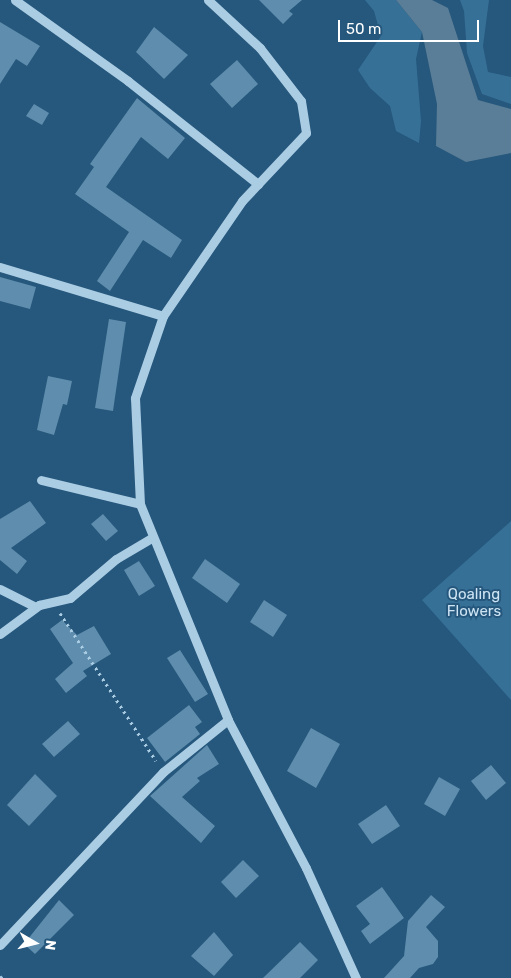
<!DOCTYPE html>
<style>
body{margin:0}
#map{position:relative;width:511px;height:978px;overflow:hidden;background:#26577c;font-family:Rubik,sans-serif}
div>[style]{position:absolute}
.green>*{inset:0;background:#367097}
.water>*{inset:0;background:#5a7e97}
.building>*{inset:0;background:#5e8dad}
.path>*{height:3px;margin-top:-1.5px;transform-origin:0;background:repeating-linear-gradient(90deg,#aacde4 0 2.5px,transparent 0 6.5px)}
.minor>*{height:9px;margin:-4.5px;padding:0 4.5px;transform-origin:4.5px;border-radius:4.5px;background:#aacde4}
span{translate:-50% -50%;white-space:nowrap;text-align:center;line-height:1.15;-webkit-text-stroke:4px #26577c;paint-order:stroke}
.park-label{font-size:15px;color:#cde4f4}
.north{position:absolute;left:10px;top:918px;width:50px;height:50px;-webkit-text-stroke:4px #26577c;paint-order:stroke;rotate:98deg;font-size:14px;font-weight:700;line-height:20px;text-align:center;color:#fff}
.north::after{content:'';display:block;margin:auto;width:18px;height:22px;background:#fff;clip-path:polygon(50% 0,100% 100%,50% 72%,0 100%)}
.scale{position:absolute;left:338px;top:20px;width:141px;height:22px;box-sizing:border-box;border:2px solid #fff;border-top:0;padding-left:6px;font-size:15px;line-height:18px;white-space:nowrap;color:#fff;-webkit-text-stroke:4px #26577c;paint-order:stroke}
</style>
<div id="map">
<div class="green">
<i style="clip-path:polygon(365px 0,396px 0,422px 32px,416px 59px,421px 121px,419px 143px,396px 131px,390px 106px,370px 88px,358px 70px,381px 36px,374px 11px)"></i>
<i style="clip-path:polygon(460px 0,489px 0,483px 46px,488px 72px,511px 77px,511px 104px,482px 94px,467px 53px,464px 11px)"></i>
<i style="clip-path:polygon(511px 521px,511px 700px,422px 600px)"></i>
</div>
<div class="water">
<i style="clip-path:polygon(396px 0,432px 0,448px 8px,478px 100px,511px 109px,511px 153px,466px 162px,436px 146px,437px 104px,422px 32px)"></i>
</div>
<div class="building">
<i style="clip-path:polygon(259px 0,302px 0,289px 11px,293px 14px,283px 24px)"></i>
<i style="clip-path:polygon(0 22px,40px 46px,27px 66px,16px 59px,0 84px)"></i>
<i style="clip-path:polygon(154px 27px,188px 55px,164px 79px,136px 52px)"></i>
<i style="clip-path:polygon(237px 60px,258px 84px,232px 108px,210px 84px)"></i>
<i style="clip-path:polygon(137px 98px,185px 138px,168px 159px,141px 137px,106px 187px,182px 240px,171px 258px,143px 240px,110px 291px,97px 281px,129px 232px,75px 194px,94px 167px,90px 164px)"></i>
<i style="clip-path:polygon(34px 104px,49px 113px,42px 125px,26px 116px)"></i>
<i style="clip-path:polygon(0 277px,36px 287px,30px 309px,0 301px)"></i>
<i style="clip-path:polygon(109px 319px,126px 322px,113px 411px,95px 408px)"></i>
<i style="clip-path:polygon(48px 376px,72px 381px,67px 405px,63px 404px,54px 435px,37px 430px)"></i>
<i style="clip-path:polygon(30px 501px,46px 523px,11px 548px,27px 561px,17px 574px,0 560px,0 519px)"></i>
<i style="clip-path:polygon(103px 514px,118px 531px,106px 541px,91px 524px)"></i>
<i style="clip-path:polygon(205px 559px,240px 584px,227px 603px,192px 578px)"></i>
<i style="clip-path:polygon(139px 561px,155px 586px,139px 596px,124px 570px)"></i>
<i style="clip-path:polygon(264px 600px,287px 615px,273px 637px,250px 622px)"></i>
<i style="clip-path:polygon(62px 620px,77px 635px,94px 626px,111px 654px,83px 671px,87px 676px,66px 693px,55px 679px,73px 663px,50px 629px)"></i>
<i style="clip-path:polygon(180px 650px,208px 694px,195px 702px,167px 658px)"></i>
<i style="clip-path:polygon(189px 705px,202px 722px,195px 727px,200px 734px,165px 762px,147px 738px)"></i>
<i style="clip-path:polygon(68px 721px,80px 734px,54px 757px,42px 744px)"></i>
<i style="clip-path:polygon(311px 728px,340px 744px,316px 788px,287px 771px)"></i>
<i style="clip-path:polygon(207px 745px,219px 764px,197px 778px,200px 781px,182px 797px,215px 826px,201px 843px,150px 796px)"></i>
<i style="clip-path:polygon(491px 765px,506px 783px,486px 800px,471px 781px)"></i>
<i style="clip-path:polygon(35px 774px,57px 796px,29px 826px,7px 805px)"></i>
<i style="clip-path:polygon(439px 777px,460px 789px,445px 816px,424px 804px)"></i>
<i style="clip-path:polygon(386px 805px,400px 826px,372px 844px,358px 824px)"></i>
<i style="clip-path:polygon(243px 860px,259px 876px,236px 898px,221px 882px)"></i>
<i style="clip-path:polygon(382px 887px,404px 918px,370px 944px,361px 931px,370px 924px,356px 906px)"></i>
<i style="clip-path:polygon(431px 895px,445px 907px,426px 927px,438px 941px,438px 957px,433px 964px,419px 968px,410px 978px,384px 978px,404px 956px,408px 921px)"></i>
<i style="clip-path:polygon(59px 900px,74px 915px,35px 954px,24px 944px)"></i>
<i style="clip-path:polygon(214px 932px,233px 955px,214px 976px,191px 956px)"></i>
<i style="clip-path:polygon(300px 942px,318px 960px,300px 978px,263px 978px)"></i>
</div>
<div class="path">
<i style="left:60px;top:613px;width:176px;rotate:57deg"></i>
<i style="left:0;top:976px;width:3px;rotate:45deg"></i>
</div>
<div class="minor">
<i style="left:15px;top:0;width:139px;rotate:35.6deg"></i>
<i style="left:128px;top:81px;width:166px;rotate:38.4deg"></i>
<i style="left:208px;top:0;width:71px;rotate:42.7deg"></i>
<i style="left:260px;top:48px;width:67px;rotate:52.3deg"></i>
<i style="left:301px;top:101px;width:32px;rotate:81deg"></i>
<i style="left:306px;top:133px;width:93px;rotate:133.3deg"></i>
<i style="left:242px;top:201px;width:140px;rotate:124.5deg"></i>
<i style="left:163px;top:316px;width:87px;rotate:108.9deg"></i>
<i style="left:135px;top:398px;width:106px;rotate:87.3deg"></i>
<i style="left:140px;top:504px;width:233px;rotate:67.8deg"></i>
<i style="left:228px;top:720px;width:167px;rotate:62.2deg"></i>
<i style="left:306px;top:868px;width:121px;rotate:65.6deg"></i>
<i style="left:0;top:267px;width:170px;rotate:16.7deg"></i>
<i style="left:41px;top:480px;width:102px;rotate:13.6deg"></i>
<i style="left:0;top:589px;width:40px;rotate:26.6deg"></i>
<i style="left:0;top:634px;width:49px;rotate:-36.6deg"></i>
<i style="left:39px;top:605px;width:32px;rotate:-13deg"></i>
<i style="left:70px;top:598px;width:60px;rotate:-40.3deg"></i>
<i style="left:116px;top:559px;width:43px;rotate:-30.7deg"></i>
<i style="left:0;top:945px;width:238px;rotate:-46.7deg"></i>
<i style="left:163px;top:772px;width:83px;rotate:-38.7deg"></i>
</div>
<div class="park-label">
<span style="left:474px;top:603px">Qoaling<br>Flowers</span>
</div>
<div class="north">N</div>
<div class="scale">50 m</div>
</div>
